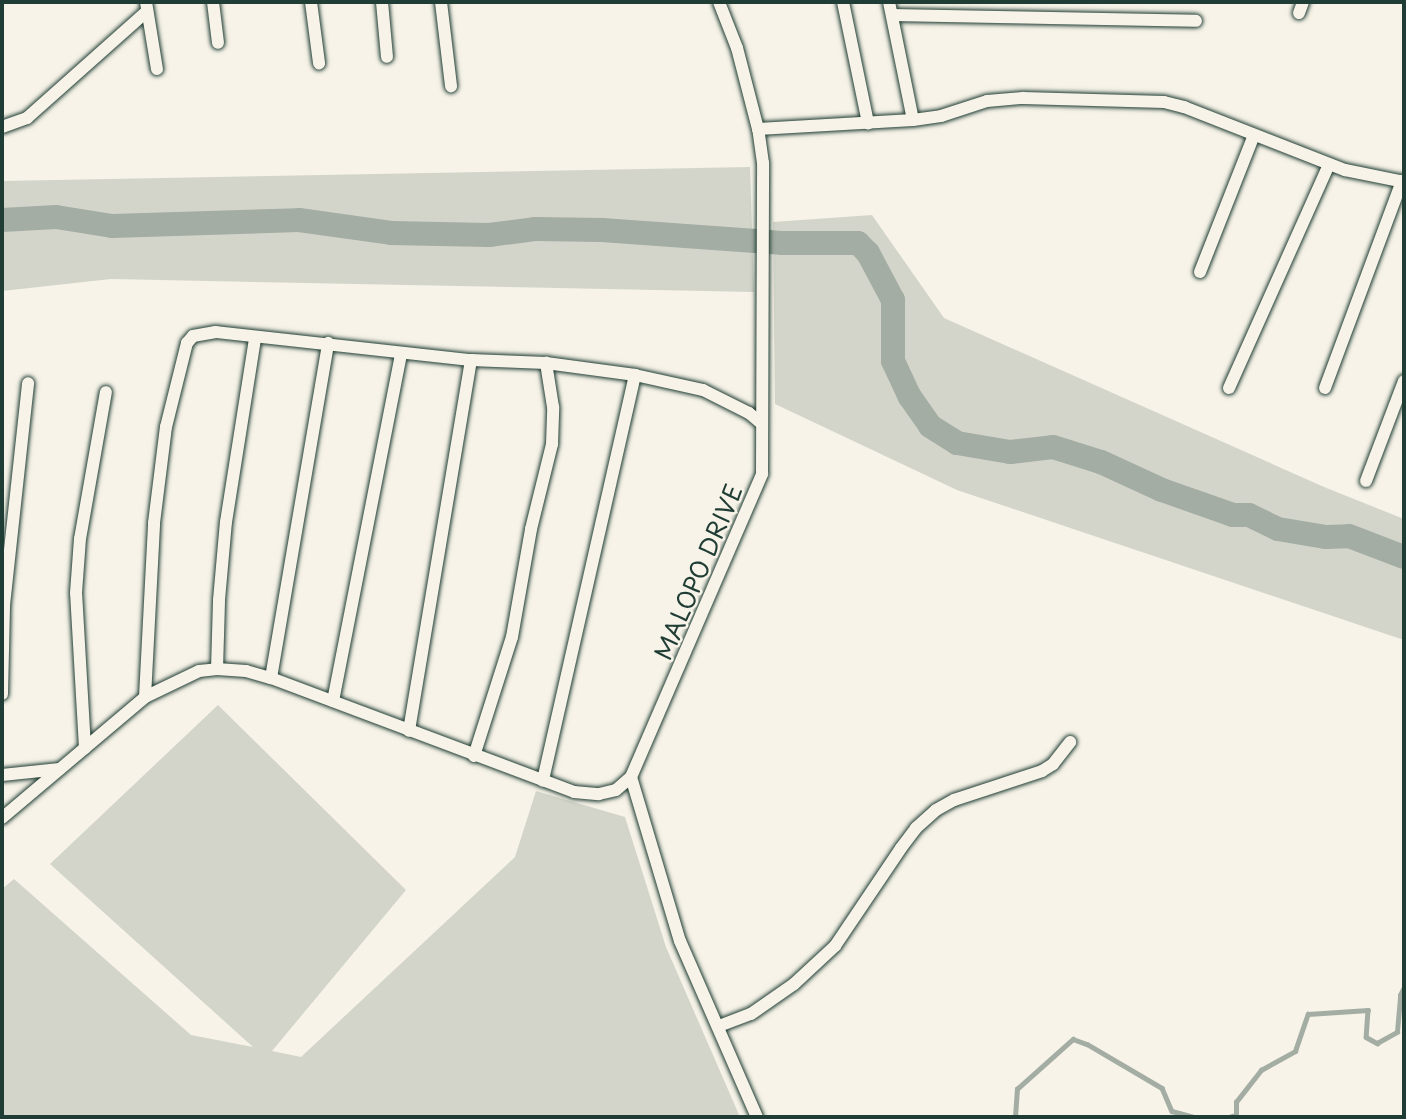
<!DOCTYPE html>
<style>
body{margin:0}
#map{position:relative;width:1406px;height:1119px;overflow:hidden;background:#f7f3e8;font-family:"Playpen Sans",sans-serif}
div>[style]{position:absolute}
.green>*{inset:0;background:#d3d5ca}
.stream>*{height:4.5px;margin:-2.25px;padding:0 2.25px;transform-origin:2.25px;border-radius:2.25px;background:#a4ada3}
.river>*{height:24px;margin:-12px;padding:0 12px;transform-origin:12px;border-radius:12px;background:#a4ada3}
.roads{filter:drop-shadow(0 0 2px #1f3d34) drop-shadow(0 0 2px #1f3d34)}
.street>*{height:12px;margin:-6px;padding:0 6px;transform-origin:6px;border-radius:6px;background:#f7f3e8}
span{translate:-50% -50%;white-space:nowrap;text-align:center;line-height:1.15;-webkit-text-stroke:5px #f7f3e8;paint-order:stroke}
.street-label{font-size:24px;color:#1f3d34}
.frame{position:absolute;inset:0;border:4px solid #1f3d34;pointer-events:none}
</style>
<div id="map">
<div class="green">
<i style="clip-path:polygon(750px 167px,754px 292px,111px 279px,2px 291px,2px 181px)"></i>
<i style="clip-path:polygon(872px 215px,944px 318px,1324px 487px,1404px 519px,1404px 640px,957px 490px,775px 404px,773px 222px)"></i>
<i style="clip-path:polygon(218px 705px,406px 890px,272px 1051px,301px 1057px,515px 857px,536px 791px,625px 817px,666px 947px,740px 1117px,2px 1117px,2px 889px,14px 879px,191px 1035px,253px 1047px,50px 864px)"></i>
</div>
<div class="stream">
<i style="left:1015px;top:1117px;width:28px;rotate:-86deg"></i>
<i style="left:1017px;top:1089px;width:75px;rotate:-41.8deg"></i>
<i style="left:1073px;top:1039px;width:15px;rotate:20deg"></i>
<i style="left:1087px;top:1044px;width:87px;rotate:30.4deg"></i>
<i style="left:1162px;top:1088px;width:25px;rotate:67deg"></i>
<i style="left:1172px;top:1111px;width:23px;rotate:15deg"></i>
<i style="left:1229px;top:1117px;width:7px;rotate:-16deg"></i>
<i style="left:1236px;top:1115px;width:13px;rotate:-90deg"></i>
<i style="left:1236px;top:1102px;width:41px;rotate:-52deg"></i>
<i style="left:1261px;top:1070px;width:39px;rotate:-29deg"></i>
<i style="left:1295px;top:1051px;width:39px;rotate:-71deg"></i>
<i style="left:1308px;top:1014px;width:60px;rotate:-3.8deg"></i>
<i style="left:1368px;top:1010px;width:27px;rotate:94deg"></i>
<i style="left:1366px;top:1037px;width:13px;rotate:29deg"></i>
<i style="left:1377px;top:1043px;width:23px;rotate:-29deg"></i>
<i style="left:1397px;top:1032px;width:37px;rotate:-85deg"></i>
<i style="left:1400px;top:995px;width:9px;rotate:-63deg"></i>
</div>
<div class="river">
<i style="left:2px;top:220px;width:54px;rotate:-3.2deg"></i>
<i style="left:56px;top:217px;width:57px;rotate:9.1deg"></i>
<i style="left:112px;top:226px;width:187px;rotate:-1.8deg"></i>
<i style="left:299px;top:220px;width:93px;rotate:8deg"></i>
<i style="left:391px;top:233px;width:98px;rotate:1.2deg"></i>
<i style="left:489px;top:235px;width:46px;rotate:-7.4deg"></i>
<i style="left:535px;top:229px;width:67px;rotate:0.9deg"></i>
<i style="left:602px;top:230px;width:180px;rotate:4.1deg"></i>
<i style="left:782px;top:243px;width:76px"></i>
<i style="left:858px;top:243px;width:14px;rotate:45deg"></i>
<i style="left:868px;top:253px;width:53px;rotate:62deg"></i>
<i style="left:893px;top:300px;width:61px;rotate:90deg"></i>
<i style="left:893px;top:361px;width:40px;rotate:65deg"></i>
<i style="left:910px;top:397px;width:35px;rotate:55deg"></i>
<i style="left:930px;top:426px;width:32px;rotate:32deg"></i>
<i style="left:957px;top:443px;width:54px;rotate:9.6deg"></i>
<i style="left:1010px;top:452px;width:43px;rotate:-6.6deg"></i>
<i style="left:1053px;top:447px;width:50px;rotate:17.4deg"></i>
<i style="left:1101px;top:462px;width:67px;rotate:24.7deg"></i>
<i style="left:1162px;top:490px;width:75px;rotate:19.4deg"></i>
<i style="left:1233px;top:515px;width:16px"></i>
<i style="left:1249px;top:515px;width:32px;rotate:26deg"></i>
<i style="left:1278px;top:529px;width:49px;rotate:9.5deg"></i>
<i style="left:1326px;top:537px;width:23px;rotate:-2deg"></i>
<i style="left:1349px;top:536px;width:59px;rotate:20.9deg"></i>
</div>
<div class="roads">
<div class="street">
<i style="left:146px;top:2px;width:68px;rotate:80.7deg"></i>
<i style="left:213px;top:2px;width:41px;rotate:83deg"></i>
<i style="left:311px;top:2px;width:62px;rotate:82.5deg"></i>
<i style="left:382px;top:2px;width:55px;rotate:84.8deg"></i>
<i style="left:441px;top:2px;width:85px;rotate:83.2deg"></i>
<i style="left:843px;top:2px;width:124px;rotate:78.3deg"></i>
<i style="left:889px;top:2px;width:120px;rotate:78.5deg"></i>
<i style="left:1299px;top:13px;width:12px;rotate:-70deg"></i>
<i style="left:892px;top:15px;width:304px;rotate:1.1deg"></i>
<i style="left:2px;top:127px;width:27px;rotate:-20deg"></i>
<i style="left:27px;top:118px;width:161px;rotate:-41.7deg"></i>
<i style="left:758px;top:129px;width:155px;rotate:-3.3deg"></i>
<i style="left:913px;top:120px;width:28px;rotate:-8deg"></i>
<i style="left:941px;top:116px;width:48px;rotate:-18.1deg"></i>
<i style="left:987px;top:101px;width:36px;rotate:-5deg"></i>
<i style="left:1023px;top:98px;width:141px;rotate:1.6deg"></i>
<i style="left:1164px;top:102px;width:21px;rotate:14deg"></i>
<i style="left:1184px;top:107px;width:173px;rotate:21.4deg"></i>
<i style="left:1345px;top:170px;width:60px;rotate:11.5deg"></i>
<i style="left:1200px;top:272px;width:147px;rotate:-68.5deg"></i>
<i style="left:471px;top:360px;width:75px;rotate:2.3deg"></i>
<i style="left:546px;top:363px;width:90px;rotate:7.7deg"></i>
<i style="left:635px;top:375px;width:416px;rotate:102.8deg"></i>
<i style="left:635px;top:375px;width:70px;rotate:12.4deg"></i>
<i style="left:703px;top:390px;width:51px;rotate:26.6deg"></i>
<i style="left:749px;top:413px;width:17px;rotate:40deg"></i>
<i style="left:1229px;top:388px;width:245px;rotate:-65.9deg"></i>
<i style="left:1325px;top:388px;width:221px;rotate:-69.6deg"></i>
<i style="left:1366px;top:481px;width:107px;rotate:-69.2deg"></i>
<i style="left:217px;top:669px;width:69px;rotate:-88.3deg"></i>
<i style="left:219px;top:600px;width:78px;rotate:-84.9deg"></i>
<i style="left:226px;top:522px;width:186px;rotate:-81deg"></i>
<i style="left:271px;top:678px;width:340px;rotate:-80.3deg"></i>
<i style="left:2px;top:694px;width:89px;rotate:-88.7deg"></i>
<i style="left:4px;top:605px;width:223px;rotate:-83.8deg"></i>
<i style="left:145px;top:697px;width:174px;rotate:-87deg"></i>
<i style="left:154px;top:523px;width:97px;rotate:-82.9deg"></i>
<i style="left:166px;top:427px;width:87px;rotate:-76deg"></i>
<i style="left:187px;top:343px;width:9px;rotate:-49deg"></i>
<i style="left:193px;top:336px;width:23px;rotate:-10deg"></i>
<i style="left:216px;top:332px;width:257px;rotate:6.3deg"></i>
<i style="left:471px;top:360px;width:376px;rotate:99.5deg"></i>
<i style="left:333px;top:701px;width:354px;rotate:-78.9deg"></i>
<i style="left:85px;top:748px;width:155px;rotate:-93.3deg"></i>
<i style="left:76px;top:593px;width:54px;rotate:-85.8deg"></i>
<i style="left:80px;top:539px;width:149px;rotate:-80deg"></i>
<i style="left:474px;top:756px;width:125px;rotate:-72.3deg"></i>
<i style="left:512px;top:637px;width:110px;rotate:-80deg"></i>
<i style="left:531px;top:529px;width:88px;rotate:-76.1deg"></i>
<i style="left:552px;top:444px;width:37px;rotate:-88deg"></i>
<i style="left:553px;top:407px;width:45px;rotate:-99deg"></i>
<i style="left:2px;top:775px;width:58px;rotate:-5.9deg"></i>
<i style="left:631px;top:777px;width:171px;rotate:73.4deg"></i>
<i style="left:680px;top:941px;width:192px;rotate:66.4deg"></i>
<i style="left:2px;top:818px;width:187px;rotate:-40.2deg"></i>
<i style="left:145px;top:697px;width:60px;rotate:-25.7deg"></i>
<i style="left:199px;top:671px;width:18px;rotate:-6deg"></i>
<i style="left:217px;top:669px;width:29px;rotate:4deg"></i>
<i style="left:246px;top:671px;width:26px;rotate:16deg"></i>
<i style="left:271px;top:678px;width:324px;rotate:20.6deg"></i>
<i style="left:574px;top:792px;width:25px;rotate:5deg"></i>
<i style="left:599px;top:794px;width:17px;rotate:-13deg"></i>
<i style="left:616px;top:790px;width:20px;rotate:-41deg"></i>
<i style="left:631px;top:777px;width:330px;rotate:-66.6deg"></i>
<i style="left:762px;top:474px;width:311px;rotate:-89.8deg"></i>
<i style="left:763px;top:163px;width:34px;rotate:-98deg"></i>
<i style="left:758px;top:129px;width:84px;rotate:-104.5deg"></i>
<i style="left:737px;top:48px;width:49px;rotate:-111.4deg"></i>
<i style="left:719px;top:1026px;width:34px;rotate:-21deg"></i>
<i style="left:751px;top:1014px;width:52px;rotate:-34.9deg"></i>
<i style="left:794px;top:984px;width:56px;rotate:-42.8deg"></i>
<i style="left:835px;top:946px;width:118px;rotate:-56deg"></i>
<i style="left:901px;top:848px;width:25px;rotate:-53deg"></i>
<i style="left:916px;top:828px;width:27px;rotate:-42deg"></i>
<i style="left:936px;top:810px;width:21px;rotate:-29deg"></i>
<i style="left:954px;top:800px;width:93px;rotate:-18.2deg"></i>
<i style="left:1042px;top:771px;width:13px;rotate:-32deg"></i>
<i style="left:1053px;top:764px;width:28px;rotate:-52deg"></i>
</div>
</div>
<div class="street-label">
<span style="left:698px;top:572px;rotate:-67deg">MALOPO DRIVE</span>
</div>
<div class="frame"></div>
</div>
